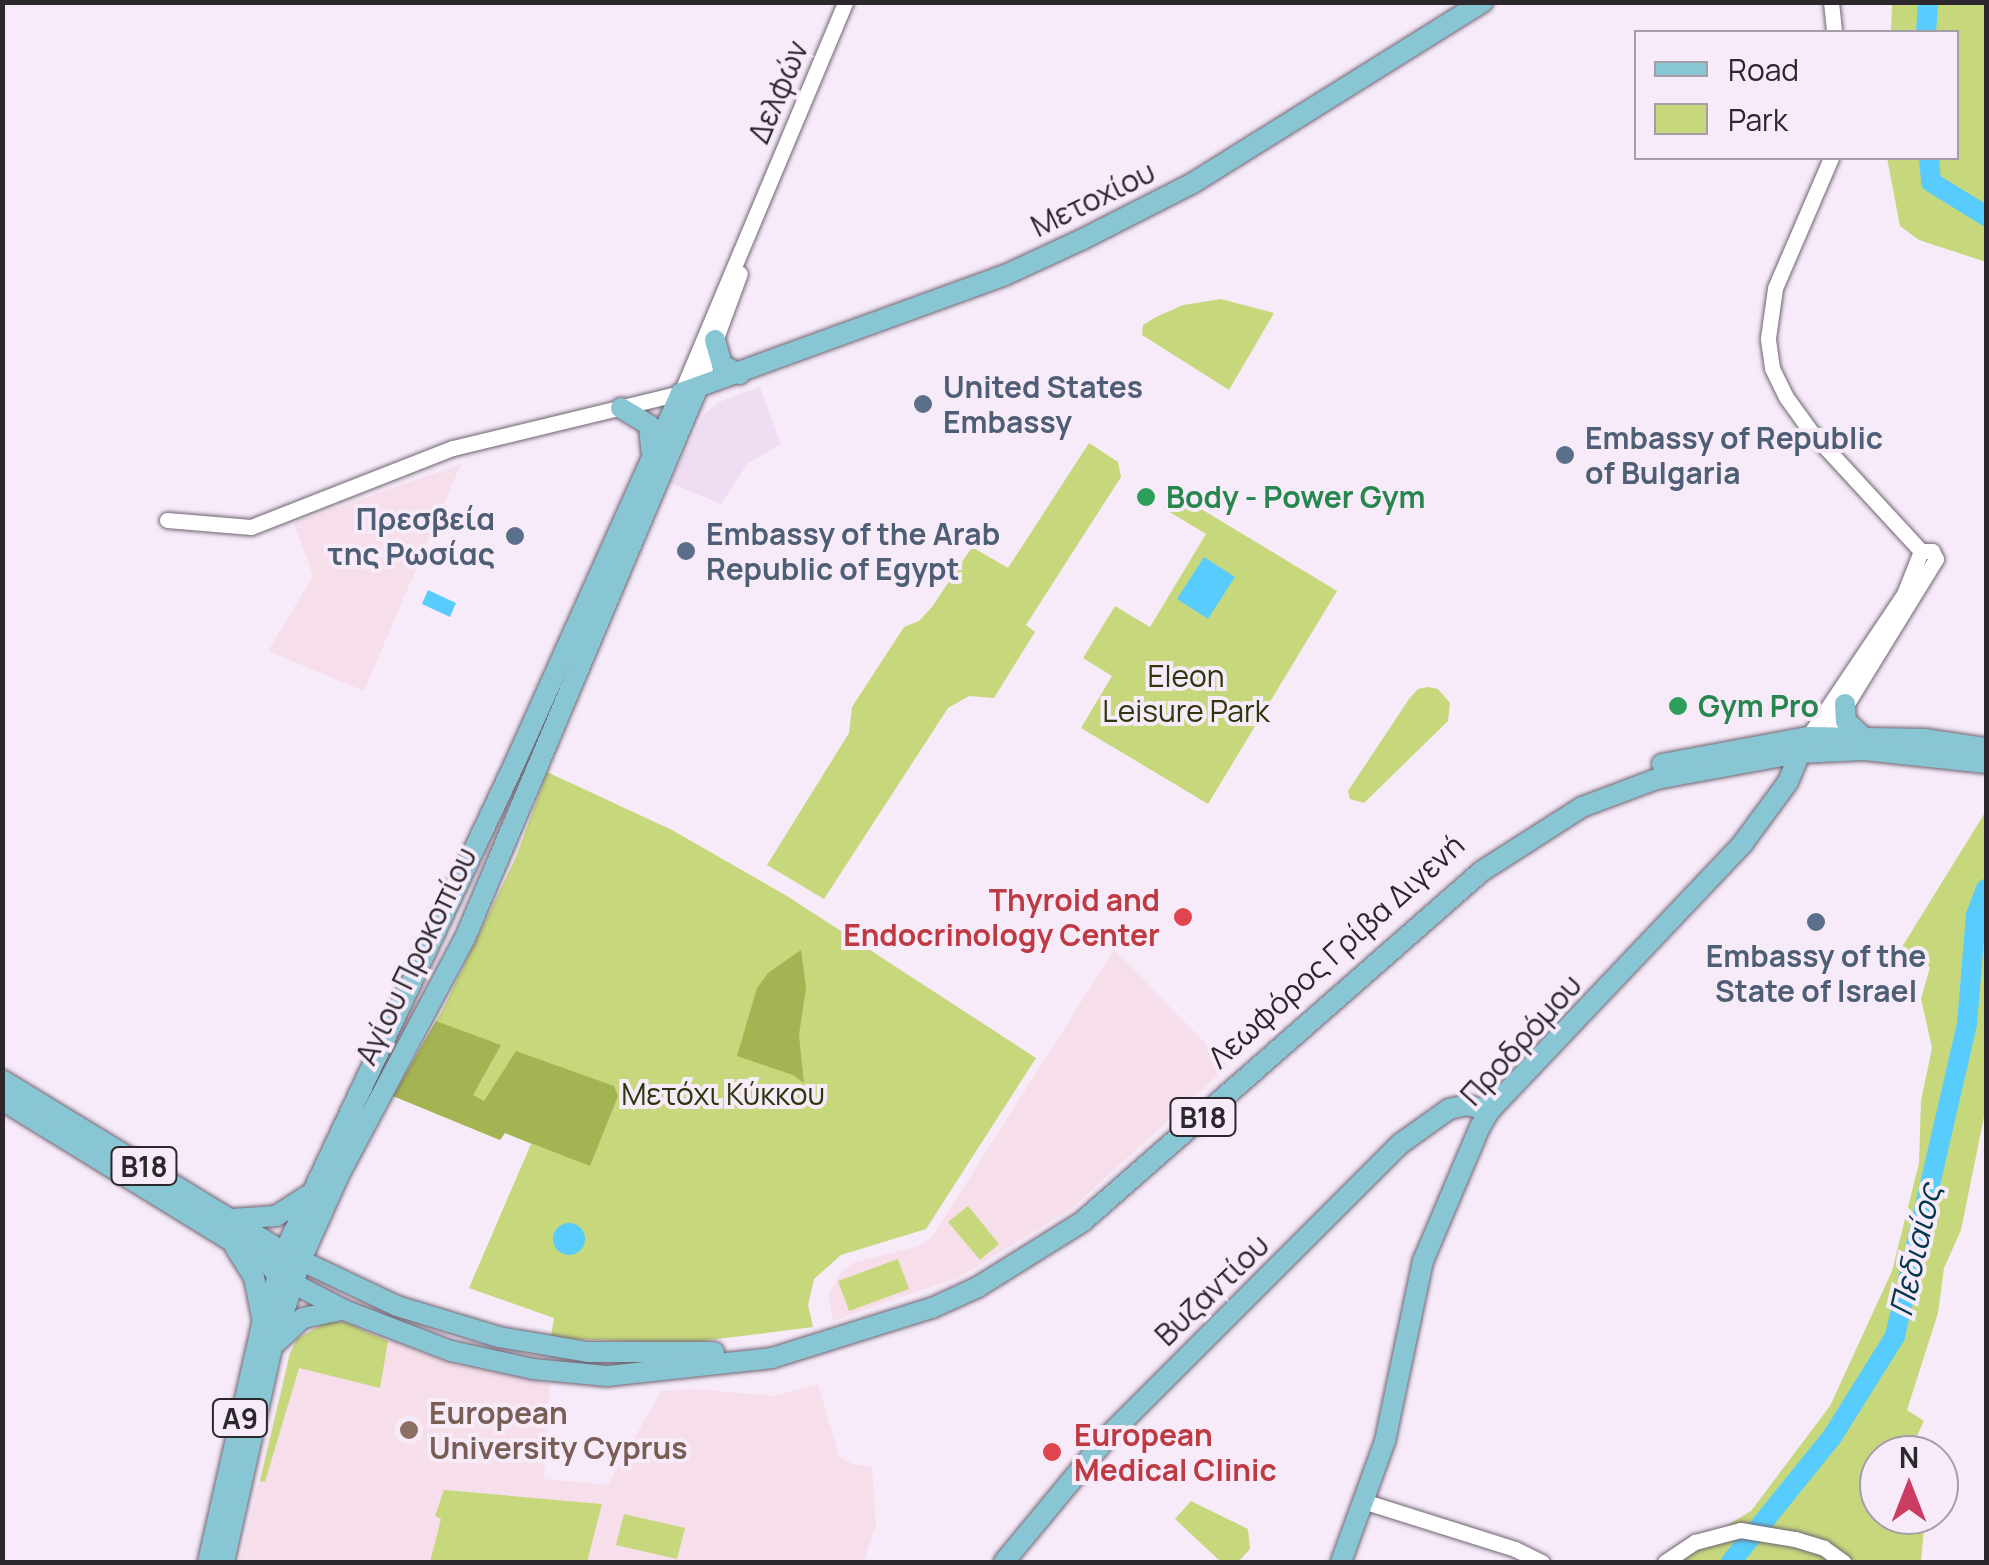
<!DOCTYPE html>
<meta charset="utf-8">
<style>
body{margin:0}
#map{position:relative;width:1989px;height:1565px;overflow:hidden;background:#f7ebfa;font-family:Manrope,sans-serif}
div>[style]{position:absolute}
.built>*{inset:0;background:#efdef3}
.education>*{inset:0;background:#f6deea}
.green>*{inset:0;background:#c7d77c}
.forest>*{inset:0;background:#a5b452}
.water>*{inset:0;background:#58ccfd}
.round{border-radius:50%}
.river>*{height:20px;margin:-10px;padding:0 10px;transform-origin:10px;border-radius:10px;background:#58ccfd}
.roads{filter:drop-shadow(0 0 2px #6f6471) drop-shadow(0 0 2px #6f6471)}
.minor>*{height:15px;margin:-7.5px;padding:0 7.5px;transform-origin:7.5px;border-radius:7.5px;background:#fff}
.major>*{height:20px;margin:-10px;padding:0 10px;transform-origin:10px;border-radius:10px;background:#89c6d3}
.dots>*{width:28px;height:28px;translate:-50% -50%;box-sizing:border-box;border:5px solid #f7ebfa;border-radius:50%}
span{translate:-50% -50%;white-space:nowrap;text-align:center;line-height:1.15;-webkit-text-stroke:8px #f7ebfa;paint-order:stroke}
.shield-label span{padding:2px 8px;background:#f7ebfa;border:2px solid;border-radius:8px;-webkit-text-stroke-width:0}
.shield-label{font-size:28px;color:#2b272c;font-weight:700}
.street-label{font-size:30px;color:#2b272c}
.service-label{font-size:30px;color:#4e5e75;font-weight:700}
.left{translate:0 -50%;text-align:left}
.right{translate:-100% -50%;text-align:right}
.leisure-label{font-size:30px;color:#27864d;font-weight:700}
.park-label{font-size:30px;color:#30360c}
.health-label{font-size:30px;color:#be3a42;font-weight:700}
.education-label{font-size:30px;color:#785e54;font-weight:700}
.water-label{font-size:32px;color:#02384b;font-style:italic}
.frame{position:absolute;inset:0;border:5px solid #2b272c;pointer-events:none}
.legend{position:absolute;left:1634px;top:30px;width:325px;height:130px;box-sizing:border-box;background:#f7ebfa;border:2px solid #a59da8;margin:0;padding:12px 18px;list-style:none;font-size:30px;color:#2b272c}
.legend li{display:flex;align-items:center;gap:20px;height:50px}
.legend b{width:50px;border:2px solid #a59da8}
.north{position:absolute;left:1859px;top:1435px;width:100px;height:100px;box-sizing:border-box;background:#f7ebfa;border:2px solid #a59da8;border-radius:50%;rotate:0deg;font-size:28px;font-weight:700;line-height:40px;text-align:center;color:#2b272c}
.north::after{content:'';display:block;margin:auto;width:35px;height:45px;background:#cb3c63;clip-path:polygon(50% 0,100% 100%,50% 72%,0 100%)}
</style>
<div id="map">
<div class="built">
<i style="clip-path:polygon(760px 387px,781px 444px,747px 464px,721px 504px,670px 483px,704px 414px,719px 402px)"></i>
</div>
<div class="education">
<i style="clip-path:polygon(461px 464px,364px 691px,268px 651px,313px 576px,294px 523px)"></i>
<i style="clip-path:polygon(1114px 950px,1228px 1066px,1071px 1209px,959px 1277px,833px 1321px,828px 1295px,843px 1270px,853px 1263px,919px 1246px,932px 1237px)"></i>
<i style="clip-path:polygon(326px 1321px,344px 1321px,449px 1363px,550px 1384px,544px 1479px,608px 1485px,661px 1391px,697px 1389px,773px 1396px,818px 1384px,839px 1456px,852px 1464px,872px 1467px,876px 1524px,864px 1562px,240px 1562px,289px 1353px,296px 1338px)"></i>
</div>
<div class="green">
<i style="clip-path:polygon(1892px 3px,1986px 3px,1986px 262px,1919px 240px,1900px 226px,1887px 158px,1956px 158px,1956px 32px,1891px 32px)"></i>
<i style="clip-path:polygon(1221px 299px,1274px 313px,1229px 390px,1142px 335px,1143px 325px,1156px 317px,1183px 305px)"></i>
<i style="clip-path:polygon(1089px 443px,1118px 462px,1121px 477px,1026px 625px,1035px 632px,994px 698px,969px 696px,948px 708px,824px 899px,767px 865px,849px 733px,852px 707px,904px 627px,919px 621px,932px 607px,972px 547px,1008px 568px)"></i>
<i style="clip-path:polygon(1173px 492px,1337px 591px,1208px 804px,1081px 728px,1112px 676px,1083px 658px,1115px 606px,1150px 627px,1206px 534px,1163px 508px)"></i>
<i style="clip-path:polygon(1428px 687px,1438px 689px,1450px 703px,1448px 721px,1364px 803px,1350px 799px,1348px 791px,1409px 699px,1418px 689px)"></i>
<i style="clip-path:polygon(547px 772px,672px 830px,787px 896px,1036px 1058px,926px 1229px,841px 1255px,814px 1279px,808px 1305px,813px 1327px,685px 1343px,567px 1339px,551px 1336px,554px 1318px,469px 1288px,531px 1144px,505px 1133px,500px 1140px,393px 1096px,443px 1009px,516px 857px)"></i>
<i style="clip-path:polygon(1986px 811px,1986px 1107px,1961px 1230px,1944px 1268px,1938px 1313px,1907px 1410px,1924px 1421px,1908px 1455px,1879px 1455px,1879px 1515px,1925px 1515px,1921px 1562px,1667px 1562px,1751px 1511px,1830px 1406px,1892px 1271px,1919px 1163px,1921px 1101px,1932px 1048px,1921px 999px,1930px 967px,1902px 947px)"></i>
<i style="clip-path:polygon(968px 1206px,999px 1244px,980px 1260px,948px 1222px)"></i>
<i style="clip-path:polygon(898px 1259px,909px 1289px,849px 1311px,838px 1281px)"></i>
<i style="clip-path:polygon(327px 1322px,344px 1322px,388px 1341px,380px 1388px,299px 1368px,265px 1482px,260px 1481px,290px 1354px,297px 1339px)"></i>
<i style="clip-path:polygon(444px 1490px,602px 1504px,587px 1562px,430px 1562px,441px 1519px,435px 1516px)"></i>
<i style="clip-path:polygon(1191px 1501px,1248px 1529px,1250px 1549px,1238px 1562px,1221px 1562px,1175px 1519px)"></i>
<i style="clip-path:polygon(624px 1514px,685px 1528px,677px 1559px,616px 1545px)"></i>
</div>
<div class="forest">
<i style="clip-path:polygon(801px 950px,806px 988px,799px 1035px,804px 1083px,793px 1075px,737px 1056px,757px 988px,768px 973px)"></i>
<i style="clip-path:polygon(436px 1021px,501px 1045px,473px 1095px,484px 1101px,516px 1051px,614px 1086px,618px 1096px,590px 1166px,505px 1133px,500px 1140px,393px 1096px)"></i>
</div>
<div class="water">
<i style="clip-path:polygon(1204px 557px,1235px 577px,1208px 619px,1177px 599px)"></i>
<i style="clip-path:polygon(428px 590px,456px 603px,450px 617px,422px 604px)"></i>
<i class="round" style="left:553px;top:1223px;width:32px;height:32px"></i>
</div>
<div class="river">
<i style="left:1926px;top:32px;width:30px;rotate:-86deg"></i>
<i style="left:1929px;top:158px;width:24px;rotate:85deg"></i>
<i style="left:1931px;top:182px;width:65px;rotate:31.7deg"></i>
<i style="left:1731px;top:1562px;width:161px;rotate:-51.1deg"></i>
<i style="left:1832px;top:1437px;width:119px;rotate:-58deg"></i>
<i style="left:1895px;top:1336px;width:320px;rotate:-77deg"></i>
<i style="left:1967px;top:1024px;width:109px;rotate:-85.3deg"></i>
<i style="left:1976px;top:915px;width:28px;rotate:-69deg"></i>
</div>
<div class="roads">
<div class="minor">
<i style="left:1831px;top:2px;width:30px;rotate:84deg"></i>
<i style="left:698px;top:387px;width:121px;rotate:-69.8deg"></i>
<i style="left:167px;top:520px;width:84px;rotate:4.8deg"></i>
<i style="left:251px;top:527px;width:217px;rotate:-21.4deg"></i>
<i style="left:453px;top:448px;width:235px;rotate:-13.6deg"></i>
<i style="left:681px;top:393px;width:424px;rotate:-67.2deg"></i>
<i style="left:1827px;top:736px;width:208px;rotate:-58.4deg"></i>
<i style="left:1936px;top:559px;width:9px;rotate:-117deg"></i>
<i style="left:1932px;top:551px;width:11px;rotate:180deg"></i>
<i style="left:1921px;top:551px;width:161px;rotate:-132.7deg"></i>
<i style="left:1812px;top:433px;width:44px;rotate:-125.8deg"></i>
<i style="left:1786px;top:397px;width:32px;rotate:-116deg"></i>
<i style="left:1772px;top:368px;width:30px;rotate:-98deg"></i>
<i style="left:1768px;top:338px;width:50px;rotate:-82deg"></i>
<i style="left:1775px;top:288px;width:142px;rotate:-66.7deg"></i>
<i style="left:1808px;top:737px;width:172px;rotate:-56.1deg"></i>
<i style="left:1904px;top:594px;width:46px;rotate:-68.4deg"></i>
<i style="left:1366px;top:1502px;width:156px;rotate:17.5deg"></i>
<i style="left:1515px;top:1549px;width:30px;rotate:26deg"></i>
<i style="left:1665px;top:1562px;width:36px;rotate:-34deg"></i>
<i style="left:1695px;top:1542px;width:47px;rotate:-14.9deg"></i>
<i style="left:1740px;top:1530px;width:56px;rotate:9.3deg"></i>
<i style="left:1795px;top:1539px;width:30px;rotate:17deg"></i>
<i style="left:1824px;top:1548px;width:24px;rotate:36deg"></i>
</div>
<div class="major">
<i style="left:715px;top:340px;width:26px;rotate:74deg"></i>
<i style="left:722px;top:365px;width:20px;rotate:27deg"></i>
<i style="left:621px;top:408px;width:33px;rotate:31deg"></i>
<i style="left:649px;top:425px;width:25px;rotate:85deg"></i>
<i style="left:1845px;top:704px;width:17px;rotate:87deg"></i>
<i style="left:1846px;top:721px;width:22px;rotate:43deg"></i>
<i style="left:1662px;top:764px;width:148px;rotate:-10.5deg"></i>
<i style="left:1808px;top:737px;width:116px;rotate:1deg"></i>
<i style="left:1924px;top:739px;width:63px;rotate:8.3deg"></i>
<i style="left:2px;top:1080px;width:332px;rotate:31.4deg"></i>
<i style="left:285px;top:1253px;width:124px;rotate:25.3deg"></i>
<i style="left:397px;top:1306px;width:107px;rotate:16.9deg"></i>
<i style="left:499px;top:1337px;width:90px;rotate:9.6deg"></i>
<i style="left:588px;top:1352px;width:126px"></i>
<i style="left:2px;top:1100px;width:313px;rotate:31.6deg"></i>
<i style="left:269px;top:1264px;width:14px;rotate:54deg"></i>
<i style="left:277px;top:1275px;width:76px;rotate:27.6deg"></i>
<i style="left:344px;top:1310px;width:115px;rotate:21deg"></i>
<i style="left:451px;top:1351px;width:84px;rotate:12.4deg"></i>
<i style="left:533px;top:1369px;width:74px;rotate:5.4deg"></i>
<i style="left:607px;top:1376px;width:166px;rotate:-6.2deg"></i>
<i style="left:772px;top:1358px;width:168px;rotate:-17.4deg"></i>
<i style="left:932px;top:1308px;width:51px;rotate:-24.5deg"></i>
<i style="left:978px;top:1287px;width:123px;rotate:-32deg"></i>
<i style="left:1082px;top:1222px;width:532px;rotate:-41.27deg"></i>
<i style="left:1482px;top:871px;width:119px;rotate:-32.6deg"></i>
<i style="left:1582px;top:807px;width:80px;rotate:-20.5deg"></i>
<i style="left:1657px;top:779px;width:144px;rotate:-10.4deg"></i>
<i style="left:1799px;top:753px;width:65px;rotate:-2.6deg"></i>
<i style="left:1864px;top:750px;width:123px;rotate:6.1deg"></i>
<i style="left:232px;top:1219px;width:44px;rotate:-3.9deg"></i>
<i style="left:276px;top:1216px;width:37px;rotate:-33deg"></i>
<i style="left:235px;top:1247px;width:36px;rotate:58deg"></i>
<i style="left:254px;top:1277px;width:41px;rotate:78.7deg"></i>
<i style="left:277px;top:1342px;width:35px;rotate:-43deg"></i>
<i style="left:303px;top:1318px;width:40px;rotate:-12deg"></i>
<i style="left:208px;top:1562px;width:244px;rotate:-77.2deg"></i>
<i style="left:262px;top:1324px;width:89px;rotate:-71.6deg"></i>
<i style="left:290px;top:1240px;width:523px;rotate:-64.76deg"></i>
<i style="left:513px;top:767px;width:410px;rotate:-65.8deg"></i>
<i style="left:681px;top:393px;width:343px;rotate:-20deg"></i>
<i style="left:1003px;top:276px;width:86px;rotate:-24.8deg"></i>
<i style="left:1081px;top:240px;width:126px;rotate:-27deg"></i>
<i style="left:1193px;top:183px;width:342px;rotate:-32deg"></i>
<i style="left:224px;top:1562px;width:216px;rotate:-77.4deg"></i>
<i style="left:271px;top:1351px;width:96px;rotate:-71.8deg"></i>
<i style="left:301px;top:1260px;width:95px;rotate:-65.9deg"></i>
<i style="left:340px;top:1173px;width:266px;rotate:-62deg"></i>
<i style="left:465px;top:938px;width:598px;rotate:-67.08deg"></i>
<i style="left:1004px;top:1562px;width:165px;rotate:-50.4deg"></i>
<i style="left:1109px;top:1435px;width:412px;rotate:-45deg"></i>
<i style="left:1400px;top:1144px;width:60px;rotate:-35.5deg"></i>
<i style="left:1449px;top:1109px;width:17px;rotate:-13deg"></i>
<i style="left:1466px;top:1105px;width:25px;rotate:12deg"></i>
<i style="left:1341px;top:1562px;width:129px;rotate:-70deg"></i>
<i style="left:1385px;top:1441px;width:184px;rotate:-78.1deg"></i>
<i style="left:1423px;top:1261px;width:146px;rotate:-67deg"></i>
<i style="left:1480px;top:1127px;width:20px;rotate:-60deg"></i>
<i style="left:1490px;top:1110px;width:368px;rotate:-46.5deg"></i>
<i style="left:1743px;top:843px;width:76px;rotate:-53.6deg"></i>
<i style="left:1788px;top:782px;width:42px;rotate:-67.7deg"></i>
</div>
</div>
<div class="dots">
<i style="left:923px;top:404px;background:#5c6f8a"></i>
<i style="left:1565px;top:455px;background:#5c6f8a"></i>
<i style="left:1146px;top:497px;background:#2e9e5b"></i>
<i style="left:515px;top:536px;background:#5c6f8a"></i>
<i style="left:686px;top:551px;background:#5c6f8a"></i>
<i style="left:1678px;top:706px;background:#2e9e5b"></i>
<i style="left:1183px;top:917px;background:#e0444e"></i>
<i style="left:1816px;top:922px;background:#5c6f8a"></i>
<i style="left:409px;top:1430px;background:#8d6e63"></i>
<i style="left:1052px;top:1452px;background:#e0444e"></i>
</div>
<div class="shield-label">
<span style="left:1203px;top:1117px">B18</span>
<span style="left:144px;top:1166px">B18</span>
<span style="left:240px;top:1418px">A9</span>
</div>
<div class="street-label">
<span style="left:778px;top:92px;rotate:-67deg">Δελφών</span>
<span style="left:1093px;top:199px;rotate:-26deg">Μετοχίου</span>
<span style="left:1336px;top:951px;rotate:-42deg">Λεωφόρος Γρίβα Διγενή</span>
<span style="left:416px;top:956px;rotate:-64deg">Αγίου Προκοπίου</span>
<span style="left:1521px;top:1040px;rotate:-48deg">Προδρόμου</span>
<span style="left:1212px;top:1290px;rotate:-44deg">Βυζαντίου</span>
</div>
<div class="service-label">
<span class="left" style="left:943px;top:404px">United States<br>Embassy</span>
<span class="left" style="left:1585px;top:455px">Embassy of Republic<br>of Bulgaria</span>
<span class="right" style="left:495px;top:536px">Πρεσβεία<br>της Ρωσίας</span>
<span class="left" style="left:706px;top:551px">Embassy of the Arab<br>Republic of Egypt</span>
<span style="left:1816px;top:973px">Embassy of the<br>State of Israel</span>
</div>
<div class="leisure-label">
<span class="left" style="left:1166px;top:497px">Body - Power Gym</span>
<span class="left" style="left:1698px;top:706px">Gym Pro</span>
</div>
<div class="park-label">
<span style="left:1186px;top:693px">Eleon<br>Leisure Park</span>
<span style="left:723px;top:1094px">Μετόχι Κύκκου</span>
</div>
<div class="health-label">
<span class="right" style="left:1160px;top:917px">Thyroid and<br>Endocrinology Center</span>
<span class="left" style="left:1074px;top:1452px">European<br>Medical Clinic</span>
</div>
<div class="education-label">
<span class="left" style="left:429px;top:1430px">European<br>University Cyprus</span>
</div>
<div class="water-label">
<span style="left:1915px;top:1250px;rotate:-77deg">Πεδιαίος</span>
</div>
<div class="frame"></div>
<ul class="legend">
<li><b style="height:12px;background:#89c6d3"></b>Road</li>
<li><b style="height:28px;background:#c7d77c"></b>Park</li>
</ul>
<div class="north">N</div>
</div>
